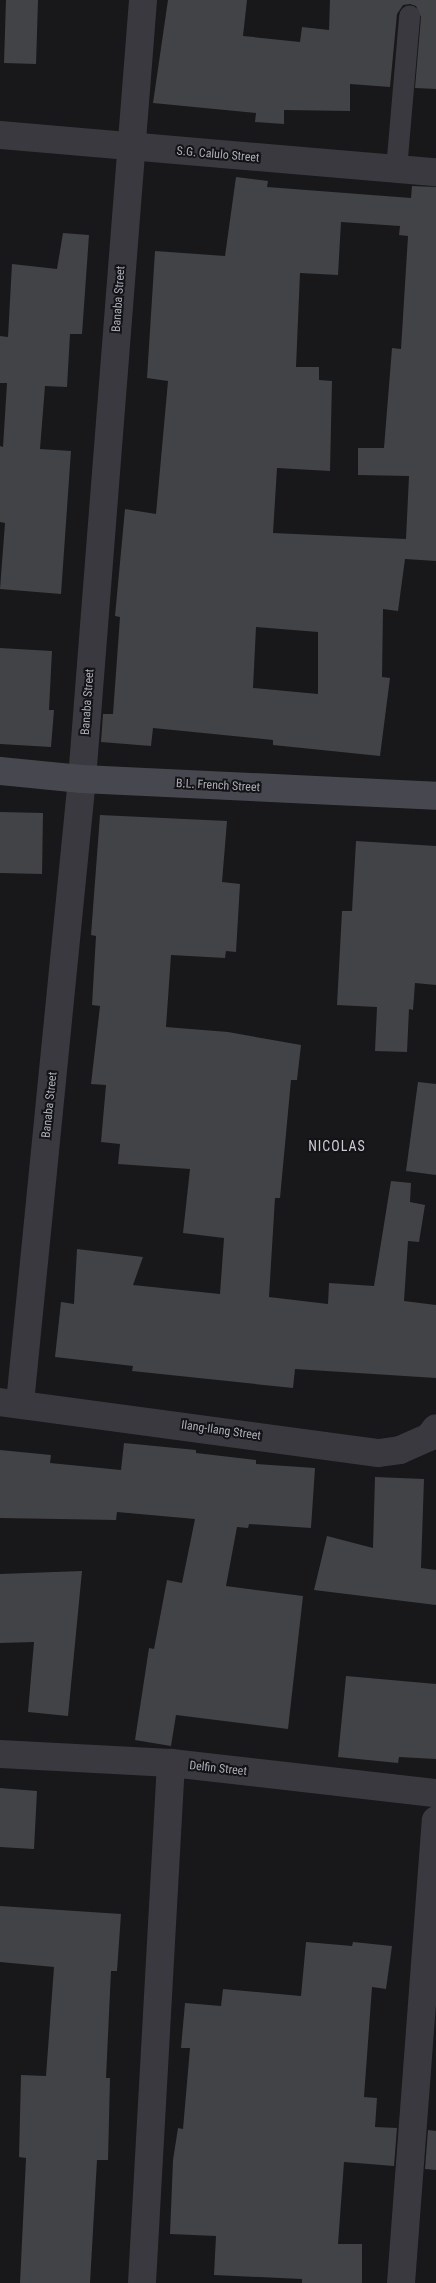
<!DOCTYPE html>
<style>
body{margin:0}
#map{position:relative;width:436px;height:2283px;overflow:hidden;background:#18181a;font-family:"Roboto Condensed",sans-serif}
div>[style]{position:absolute}
.building>*{inset:0;background:#424347}
.lane>*{height:21px;margin:-10.5px;padding:0 10.5px;transform-origin:10.5px;border-radius:10.5px;background:#39393f}
.street>*{height:28px;margin:-14px;padding:0 14px;transform-origin:14px;border-radius:14px;background:#39393f}
.secondary>*{height:28px;margin:-14px;padding:0 14px;transform-origin:14px;border-radius:14px;background:#47484f}
span{translate:-50% -50%;white-space:nowrap;text-align:center;line-height:1.15;-webkit-text-stroke:4px #131315;paint-order:stroke}
.street-label{font-size:12px;color:#abaeb9}
.neighbourhood-label{font-size:14px;color:#cbcdd6;letter-spacing:1px}
</style>
<div id="map">
<div class="building">
<i style="clip-path:polygon(6px 0,38px 0,36px 64px,4px 63px)"></i>
<i style="clip-path:polygon(168px 0,247px 0,243px 36px,300px 42px,302px 27px,329px 30px,330px 0,436px 0,436px 89px,415px 88px,421px 17px,416px 6px,410px 4px,403px 5px,397px 14px,390px 87px,350px 84px,350px 111px,284px 110px,284px 124px,255px 122px,256px 113px,153px 103px)"></i>
<i style="clip-path:polygon(evenodd,236px 177px,268px 181px,267px 187px,411px 198px,412px 186px,436px 187px,436px 561px,405px 559px,398px 611px,383px 609px,382px 677px,390px 678px,380px 756px,273px 745px,273px 740px,153px 728px,151px 746px,101px 742px,103px 714px,113px 714px,120px 617px,115px 616px,125px 509px,156px 514px,168px 381px,147px 378px,155px 251px,225px 256px,236px 177px,341px 222px,400px 226px,399px 235px,408px 236px,401px 349px,392px 348px,384px 448px,358px 448px,358px 475px,409px 476px,406px 539px,273px 533px,277px 468px,330px 471px,332px 381px,319px 380px,319px 367px,296px 367px,300px 273px,338px 275px,341px 222px,236px 177px,256px 627px,318px 632px,318px 694px,253px 688px,256px 627px)"></i>
<i style="clip-path:polygon(63px 233px,89px 235px,82px 334px,70px 334px,67px 387px,45px 386px,40px 449px,71px 451px,61px 594px,0 589px,5px 523px,0 522px,0 446px,3px 447px,7px 383px,0 383px,0 336px,8px 337px,12px 264px,57px 269px)"></i>
<i style="clip-path:polygon(0 648px,52px 651px,49px 710px,54px 710px,51px 747px,0 744px)"></i>
<i style="clip-path:polygon(0 812px,43px 813px,42px 874px,0 873px)"></i>
<i style="clip-path:polygon(100px 815px,227px 821px,222px 882px,240px 884px,236px 952px,226px 951px,225px 958px,171px 955px,166px 1027px,228px 1032px,301px 1045px,297px 1080px,291px 1080px,280px 1198px,275px 1198px,269px 1297px,328px 1304px,329px 1283px,374px 1286px,391px 1181px,411px 1183px,410px 1202px,425px 1205px,419px 1242px,408px 1241px,404px 1301px,436px 1305px,436px 1378px,295px 1369px,293px 1388px,132px 1371px,133px 1366px,55px 1357px,61px 1302px,74px 1304px,77px 1249px,143px 1257px,133px 1285px,220px 1294px,224px 1238px,183px 1233px,190px 1169px,118px 1164px,120px 1144px,101px 1142px,106px 1085px,91px 1084px,100px 1006px,92px 1005px,96px 936px,91px 935px)"></i>
<i style="clip-path:polygon(356px 841px,436px 846px,436px 985px,415px 983px,413px 1010px,409px 1009px,407px 1052px,375px 1051px,377px 1007px,337px 1005px,342px 911px,352px 911px)"></i>
<i style="clip-path:polygon(418px 1082px,436px 1084px,436px 1175px,406px 1171px)"></i>
<i style="clip-path:polygon(124px 1443px,196px 1450px,196px 1453px,256px 1460px,256px 1464px,315px 1468px,311px 1528px,249px 1524px,248px 1528px,237px 1527px,226px 1586px,303px 1596px,288px 1729px,176px 1715px,171px 1746px,135px 1740px,149px 1648px,154px 1649px,167px 1580px,182px 1583px,195px 1519px,117px 1512px,116px 1520px,0 1518px,0 1450px,51px 1455px,50px 1463px,121px 1470px)"></i>
<i style="clip-path:polygon(375px 1477px,424px 1479px,421px 1568px,436px 1570px,436px 1605px,314px 1590px,327px 1536px,373px 1548px)"></i>
<i style="clip-path:polygon(82px 1571px,68px 1716px,28px 1712px,34px 1642px,0 1643px,0 1574px)"></i>
<i style="clip-path:polygon(346px 1676px,436px 1684px,436px 1759px,399px 1757px,398px 1763px,338px 1757px)"></i>
<i style="clip-path:polygon(0 1788px,37px 1791px,34px 1849px,0 1847px)"></i>
<i style="clip-path:polygon(0 1906px,121px 1914px,117px 1971px,111px 1971px,106px 2078px,110px 2078px,108px 2160px,97px 2160px,90px 2283px,20px 2283px,26px 2158px,19px 2157px,21px 2075px,46px 2076px,54px 1967px,0 1962px)"></i>
<i style="clip-path:polygon(306px 1942px,352px 1946px,353px 1942px,392px 1946px,386px 1989px,372px 1987px,364px 2097px,377px 2098px,375px 2127px,397px 2128px,394px 2166px,344px 2162px,338px 2244px,362px 2244px,362px 2283px,302px 2283px,302px 2279px,214px 2275px,216px 2236px,170px 2234px,173px 2160px,178px 2128px,183px 2129px,190px 2048px,181px 2048px,185px 2003px,221px 2006px,223px 1989px,301px 1996px)"></i>
<i style="clip-path:polygon(428px 2130px,436px 2131px,436px 2170px,425px 2169px)"></i>
</div>
<div class="lane">
<i style="left:396px;top:169px;width:154px;rotate:-85.1deg"></i>
</div>
<div class="street">
<i style="left:0;top:135px;width:438px;rotate:4.9deg"></i>
<i style="left:0;top:1402px;width:382px;rotate:7.7deg"></i>
<i style="left:379px;top:1453px;width:21px;rotate:-8deg"></i>
<i style="left:400px;top:1450px;width:32px;rotate:-24deg"></i>
<i style="left:429px;top:1437px;width:11px;rotate:-52deg"></i>
<i style="left:20px;top:1403px;width:627px;rotate:-84.33deg"></i>
<i style="left:82px;top:779px;width:781px;rotate:-85.52deg"></i>
<i style="left:0;top:1754px;width:171px;rotate:3deg"></i>
<i style="left:171px;top:1763px;width:267px;rotate:6.5deg"></i>
<i style="left:142px;top:2283px;width:521px;rotate:-86.81deg"></i>
<i style="left:401px;top:2283px;width:464px;rotate:-85.7deg"></i>
</div>
<div class="secondary">
<i style="left:0;top:771px;width:82px;rotate:5.6deg"></i>
<i style="left:82px;top:779px;width:354px;rotate:2.7deg"></i>
</div>
<div class="street-label">
<span style="left:218px;top:155px;rotate:5deg">S.G. Calulo Street</span>
<span style="left:119px;top:299px;rotate:-86deg">Banaba Street</span>
<span style="left:88px;top:702px;rotate:-86deg">Banaba Street</span>
<span style="left:218px;top:786px;rotate:3deg">B.L. French Street</span>
<span style="left:50px;top:1105px;rotate:-84deg">Banaba Street</span>
<span style="left:221px;top:1431px;rotate:8deg">Ilang-Ilang Street</span>
<span style="left:218px;top:1769px;rotate:6deg">Delfin Street</span>
</div>
<div class="neighbourhood-label">
<span style="left:337px;top:1146px">NICOLAS</span>
</div>
</div>
